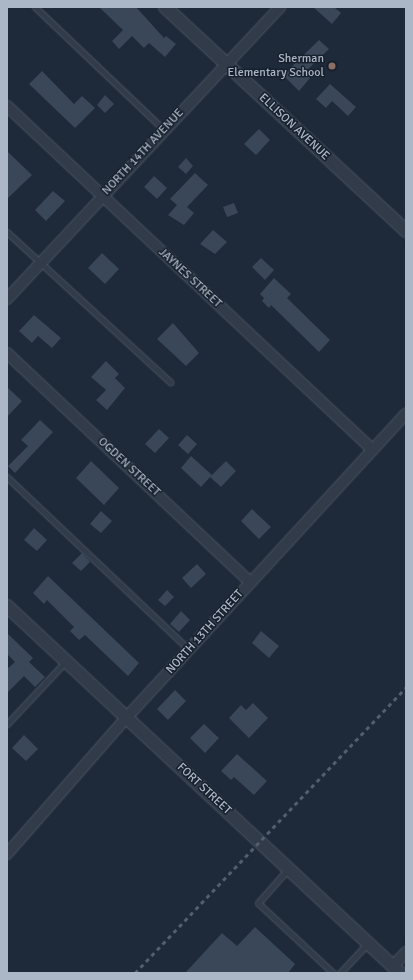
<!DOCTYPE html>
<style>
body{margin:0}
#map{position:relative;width:413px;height:980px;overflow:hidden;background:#1e2939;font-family:Signika,sans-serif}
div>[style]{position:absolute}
.building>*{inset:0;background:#394759}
.roads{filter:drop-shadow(0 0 1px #4c5664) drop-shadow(0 0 1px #4c5664)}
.service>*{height:5px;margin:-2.5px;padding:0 2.5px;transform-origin:2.5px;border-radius:2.5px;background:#313b49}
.minor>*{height:10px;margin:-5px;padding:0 5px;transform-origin:5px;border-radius:5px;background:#313b49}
.tertiary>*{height:12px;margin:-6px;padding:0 6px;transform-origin:6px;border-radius:6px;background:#313b49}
.rail>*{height:3px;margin-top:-1.5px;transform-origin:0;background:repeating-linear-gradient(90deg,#535f71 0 4px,transparent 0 8px)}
.dots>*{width:11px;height:11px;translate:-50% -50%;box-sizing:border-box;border:2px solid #17202d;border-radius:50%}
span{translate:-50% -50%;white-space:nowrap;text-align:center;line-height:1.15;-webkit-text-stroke:3px #17202d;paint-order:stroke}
.poi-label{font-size:12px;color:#abb6c6}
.right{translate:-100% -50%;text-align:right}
.street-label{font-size:12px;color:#abb6c6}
.frame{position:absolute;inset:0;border:8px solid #abb6c6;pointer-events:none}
</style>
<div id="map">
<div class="building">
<i style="clip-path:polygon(99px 7px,136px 7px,164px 38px,166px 36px,176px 44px,165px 57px,149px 43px,144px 48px,132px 36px,119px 49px,112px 41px,123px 30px)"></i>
<i style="clip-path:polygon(313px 7px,334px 7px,341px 13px,332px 24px)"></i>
<i style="clip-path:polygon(319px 40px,329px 49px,304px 73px,310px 78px,299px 91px,283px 75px)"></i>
<i style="clip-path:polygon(42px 71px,74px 104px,82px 96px,95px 108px,75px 128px,29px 84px)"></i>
<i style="clip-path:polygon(330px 84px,356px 107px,348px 116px,332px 101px,326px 108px,316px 99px)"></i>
<i style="clip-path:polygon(105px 95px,114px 104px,105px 113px,97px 105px)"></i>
<i style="clip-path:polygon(259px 129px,270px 140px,256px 155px,244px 144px)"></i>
<i style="clip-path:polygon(7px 151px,32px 175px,7px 199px)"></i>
<i style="clip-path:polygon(186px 158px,193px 166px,186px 174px,178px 167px)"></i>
<i style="clip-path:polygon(195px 173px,208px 185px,187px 207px,194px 213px,184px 225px,168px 215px,177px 205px,170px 199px)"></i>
<i style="clip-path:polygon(154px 176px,167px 188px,157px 199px,144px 187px)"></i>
<i style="clip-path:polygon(53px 191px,65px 201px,46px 221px,35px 210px)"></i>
<i style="clip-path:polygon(234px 203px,238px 213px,227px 217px,223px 207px)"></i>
<i style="clip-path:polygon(213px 230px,227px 242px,215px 254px,200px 244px)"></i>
<i style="clip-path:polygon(102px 253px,119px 269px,105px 284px,88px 268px)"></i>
<i style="clip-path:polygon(261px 258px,274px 270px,265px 280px,252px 267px)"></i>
<i style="clip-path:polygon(274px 278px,291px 294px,287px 298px,330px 340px,319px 352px,271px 305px,269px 308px,262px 301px,264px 298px,260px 294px)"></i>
<i style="clip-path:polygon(34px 315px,61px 338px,52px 348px,38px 336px,32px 343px,19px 331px)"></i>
<i style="clip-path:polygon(173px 323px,199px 353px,186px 366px,157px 339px)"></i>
<i style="clip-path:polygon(106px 361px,119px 374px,115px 378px,125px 388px,107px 410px,96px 400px,106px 390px,91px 377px)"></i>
<i style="clip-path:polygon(7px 387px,22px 401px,7px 417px)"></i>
<i style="clip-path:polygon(40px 420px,53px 432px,15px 473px,8px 466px,28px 446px,21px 440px)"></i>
<i style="clip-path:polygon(159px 429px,169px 438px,155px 453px,145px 444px)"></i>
<i style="clip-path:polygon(187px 435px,197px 444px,188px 454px,178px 445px)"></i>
<i style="clip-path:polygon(191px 456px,212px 475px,201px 487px,181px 468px)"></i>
<i style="clip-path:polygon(91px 461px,119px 488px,104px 505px,76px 478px)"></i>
<i style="clip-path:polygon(226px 461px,236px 471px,221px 487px,210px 477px)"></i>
<i style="clip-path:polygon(252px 509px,271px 527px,259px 539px,241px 521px)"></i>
<i style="clip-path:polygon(101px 511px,112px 521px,101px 533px,90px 524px)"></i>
<i style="clip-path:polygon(34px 528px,47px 540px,37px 551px,24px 540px)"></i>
<i style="clip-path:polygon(82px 553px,90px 562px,81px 571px,72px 563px)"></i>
<i style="clip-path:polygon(197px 564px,206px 574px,191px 588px,182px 578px)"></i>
<i style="clip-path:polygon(48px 576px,139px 663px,128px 676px,85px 635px,79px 640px,70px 631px,74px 627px,47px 600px,44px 604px,33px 593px)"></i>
<i style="clip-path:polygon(167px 590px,174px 597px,165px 606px,158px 600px)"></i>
<i style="clip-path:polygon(181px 611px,190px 620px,179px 632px,170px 624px)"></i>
<i style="clip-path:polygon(261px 631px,279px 646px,269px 658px,252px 643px)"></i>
<i style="clip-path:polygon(7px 633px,33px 658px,29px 662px,45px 677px,35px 687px,24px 676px,7px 693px,7px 669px,15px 662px,7px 654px)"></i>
<i style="clip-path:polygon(175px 690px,186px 701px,168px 720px,157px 709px)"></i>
<i style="clip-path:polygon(253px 703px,268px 718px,249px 738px,229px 718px,241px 705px,246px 710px)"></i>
<i style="clip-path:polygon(204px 724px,219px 738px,205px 753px,190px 738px)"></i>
<i style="clip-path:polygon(24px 735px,38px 749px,26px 761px,12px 748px)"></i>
<i style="clip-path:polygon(237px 754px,267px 781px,254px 795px,234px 777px,231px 780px,221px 771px)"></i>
<i style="clip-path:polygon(255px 927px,295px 964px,288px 973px,185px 973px,222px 933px,237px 946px)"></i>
</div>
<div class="roads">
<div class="service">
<i style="left:35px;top:7px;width:178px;rotate:43.6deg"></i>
<i style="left:7px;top:232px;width:222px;rotate:42.6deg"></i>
<i style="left:7px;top:477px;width:251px;rotate:43.5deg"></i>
<i style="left:7px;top:724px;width:86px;rotate:-46.9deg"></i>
<i style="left:288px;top:869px;width:45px;rotate:131.4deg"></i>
<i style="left:258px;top:903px;width:103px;rotate:43deg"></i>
<i style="left:340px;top:973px;width:41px;rotate:-47deg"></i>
</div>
<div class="minor">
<i style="left:7px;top:106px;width:502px;rotate:43.23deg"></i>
<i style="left:7px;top:299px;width:400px;rotate:-46.9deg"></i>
<i style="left:7px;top:353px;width:334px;rotate:43.3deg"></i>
<i style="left:7px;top:854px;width:182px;rotate:-48.8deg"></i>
<i style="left:127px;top:717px;width:412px;rotate:-47.4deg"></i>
<i style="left:393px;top:966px;width:19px;rotate:-47deg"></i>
</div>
<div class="tertiary">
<i style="left:165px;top:7px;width:329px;rotate:42.9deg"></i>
<i style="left:7px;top:606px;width:538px;rotate:43.04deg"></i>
</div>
</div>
<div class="rail">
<i style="left:135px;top:973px;width:394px;rotate:-46.5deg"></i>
</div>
<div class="dots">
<i style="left:332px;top:66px;background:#8d6e63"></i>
</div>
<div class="poi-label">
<span class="right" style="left:324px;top:66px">Sherman<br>Elementary School</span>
</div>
<div class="street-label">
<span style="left:294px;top:127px;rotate:43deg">ELLISON AVENUE</span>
<span style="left:143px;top:152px;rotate:-47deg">NORTH 14TH AVENUE</span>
<span style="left:190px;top:278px;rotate:43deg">JAYNES STREET</span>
<span style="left:129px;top:467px;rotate:43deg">OGDEN STREET</span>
<span style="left:205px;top:632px;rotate:-48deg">NORTH 13TH STREET</span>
<span style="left:204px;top:789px;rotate:43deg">FORT STREET</span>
</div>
<div class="frame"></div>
</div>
